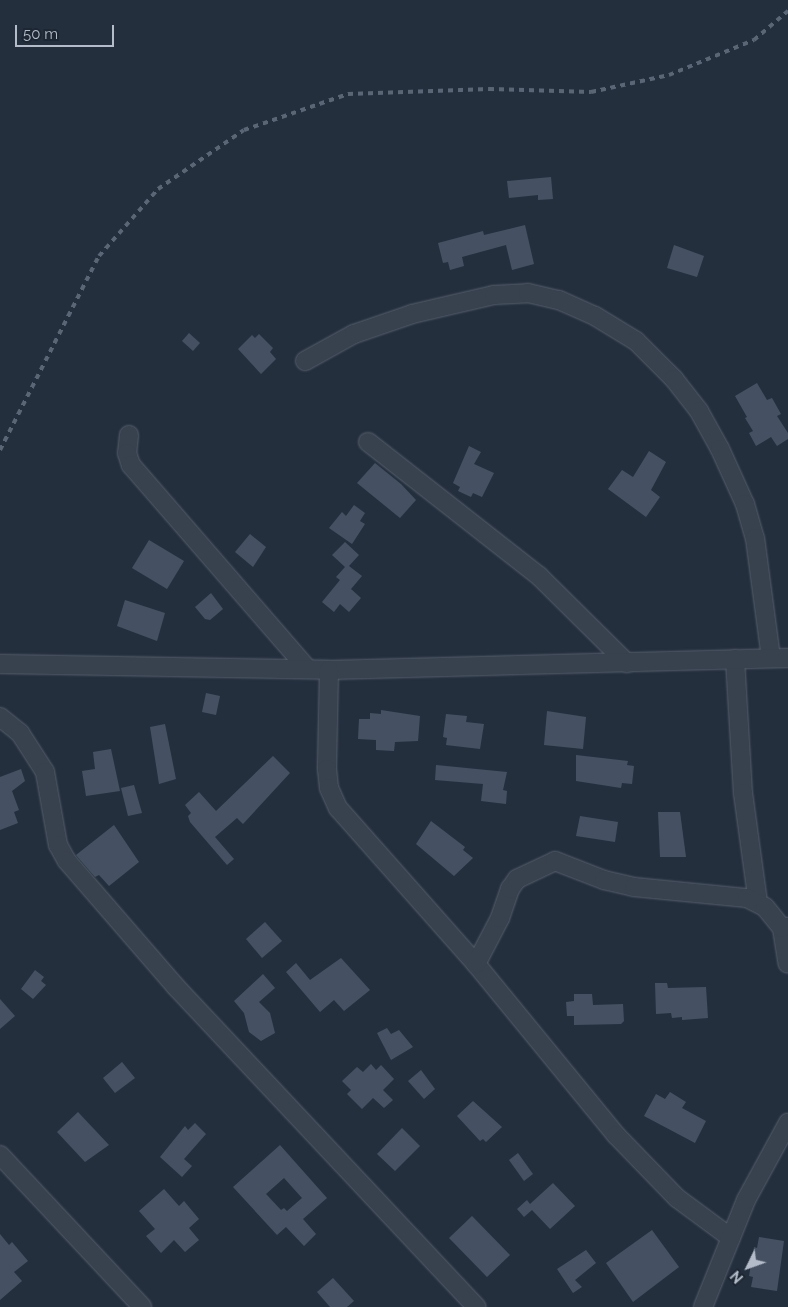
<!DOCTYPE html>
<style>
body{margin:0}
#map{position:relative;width:788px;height:1307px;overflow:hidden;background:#242f3e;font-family:Raleway,sans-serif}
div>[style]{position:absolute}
.building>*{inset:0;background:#455162}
.roads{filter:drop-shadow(0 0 1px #565f6c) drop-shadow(0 0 1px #565f6c)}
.minor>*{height:18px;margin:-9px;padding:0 9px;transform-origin:9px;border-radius:9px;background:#38414e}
.rail>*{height:4px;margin-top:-2px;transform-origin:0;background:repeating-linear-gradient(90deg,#5a6575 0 5px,transparent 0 10px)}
span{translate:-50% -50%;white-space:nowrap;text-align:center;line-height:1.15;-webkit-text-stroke:5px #1d2633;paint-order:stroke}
.north{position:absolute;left:723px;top:1242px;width:50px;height:50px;-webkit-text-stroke:4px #1d2633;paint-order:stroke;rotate:228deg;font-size:14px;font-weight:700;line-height:20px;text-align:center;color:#b4bcc9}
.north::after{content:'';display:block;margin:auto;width:18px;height:22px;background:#b4bcc9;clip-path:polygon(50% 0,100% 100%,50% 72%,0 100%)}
.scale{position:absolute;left:15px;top:25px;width:99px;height:22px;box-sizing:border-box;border:2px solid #b4bcc9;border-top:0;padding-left:6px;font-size:15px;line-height:18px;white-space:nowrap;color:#b4bcc9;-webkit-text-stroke:4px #1d2633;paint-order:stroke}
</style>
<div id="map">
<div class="building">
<i style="clip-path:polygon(551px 177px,553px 199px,538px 200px,538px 195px,509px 198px,507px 181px)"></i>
<i style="clip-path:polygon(525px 225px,534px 264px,512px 270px,506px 245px,462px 257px,464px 266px,450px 270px,448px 262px,443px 263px,438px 243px,483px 231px,484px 235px)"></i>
<i style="clip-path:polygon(674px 245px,704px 256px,697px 277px,667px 268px)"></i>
<i style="clip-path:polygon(189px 333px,200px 343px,193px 351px,182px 341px)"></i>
<i style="clip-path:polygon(259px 334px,273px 348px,270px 352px,276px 359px,261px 374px,238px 349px,252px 335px,255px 338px)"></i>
<i style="clip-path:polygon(757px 383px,767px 400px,772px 398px,781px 414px,777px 416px,788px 433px,788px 439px,777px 446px,771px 437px,756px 446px,749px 433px,753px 431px,745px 418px,747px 417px,735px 396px)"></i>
<i style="clip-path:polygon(469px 446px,481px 452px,474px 464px,494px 473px,482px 497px,473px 493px,471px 497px,458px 491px,460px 487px,453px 483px)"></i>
<i style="clip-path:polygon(649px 451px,666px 462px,651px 490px,660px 497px,646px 517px,608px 489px,622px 470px,633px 477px)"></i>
<i style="clip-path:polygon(375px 463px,401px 484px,416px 500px,400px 518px,357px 483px)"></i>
<i style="clip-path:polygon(354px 505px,365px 513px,360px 521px,365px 524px,352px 544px,329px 528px,342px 512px,346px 516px)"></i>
<i style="clip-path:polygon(250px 534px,266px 547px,253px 567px,235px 552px)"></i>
<i style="clip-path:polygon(149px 540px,184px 561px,167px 589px,132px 568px)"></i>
<i style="clip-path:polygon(345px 542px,359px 555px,349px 566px,362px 576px,351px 589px,361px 598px,349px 612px,340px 604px,334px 612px,322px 602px,340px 580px,336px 577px,345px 567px,332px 555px)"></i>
<i style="clip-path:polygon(211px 593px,223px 609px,210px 620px,205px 619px,195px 607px)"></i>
<i style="clip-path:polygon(125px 600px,165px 613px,157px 641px,117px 626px)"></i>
<i style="clip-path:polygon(206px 693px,220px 696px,216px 715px,202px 712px)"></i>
<i style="clip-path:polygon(381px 710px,420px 716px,418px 741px,395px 742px,394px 751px,376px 750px,376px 740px,358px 739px,359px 719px,370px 719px,370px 713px,381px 714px)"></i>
<i style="clip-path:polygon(547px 711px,586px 717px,583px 749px,544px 745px)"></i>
<i style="clip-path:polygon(446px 714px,467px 716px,466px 722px,484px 724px,480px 749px,446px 745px,447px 738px,443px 737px)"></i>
<i style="clip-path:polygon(165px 724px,176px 779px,159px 784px,150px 727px)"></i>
<i style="clip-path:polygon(111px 749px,120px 791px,86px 796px,82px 771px,95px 769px,93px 752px)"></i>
<i style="clip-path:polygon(576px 755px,628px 761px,627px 765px,634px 766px,632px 784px,622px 783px,621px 788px,576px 781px)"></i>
<i style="clip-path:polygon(273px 756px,290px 773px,243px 824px,237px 818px,215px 837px,234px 859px,227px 865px,190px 822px,188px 816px,191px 813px,185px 805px,199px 792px,216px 811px)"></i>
<i style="clip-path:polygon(436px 765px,507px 772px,503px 790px,507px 791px,506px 804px,481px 801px,483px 784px,435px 780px)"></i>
<i style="clip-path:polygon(21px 769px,25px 781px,12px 791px,19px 810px,14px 812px,18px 823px,0 830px,0 777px)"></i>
<i style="clip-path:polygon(134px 785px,142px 813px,128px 816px,121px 788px)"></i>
<i style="clip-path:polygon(658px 812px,680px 812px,686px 857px,660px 857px)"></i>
<i style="clip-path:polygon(580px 816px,618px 822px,615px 842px,576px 836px)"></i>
<i style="clip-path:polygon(431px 821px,465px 847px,463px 850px,473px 858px,454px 876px,416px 844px)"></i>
<i style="clip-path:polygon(114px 825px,139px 862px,109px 886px,99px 875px,95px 877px,76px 855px)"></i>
<i style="clip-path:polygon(265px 922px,282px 941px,262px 958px,246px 939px)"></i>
<i style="clip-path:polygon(341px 958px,370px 990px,344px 1011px,334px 1000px,320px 1012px,286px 972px,296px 963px,310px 980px)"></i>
<i style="clip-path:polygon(35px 970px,44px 977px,41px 981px,46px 985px,33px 999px,21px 989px)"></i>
<i style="clip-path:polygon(263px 974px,275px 988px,259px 1002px,270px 1013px,275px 1033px,261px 1041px,249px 1032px,244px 1013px,234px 1001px)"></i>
<i style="clip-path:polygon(655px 983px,667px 983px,668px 988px,706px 987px,708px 1018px,682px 1020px,682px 1017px,672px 1018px,671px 1013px,656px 1014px)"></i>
<i style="clip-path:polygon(574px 994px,592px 994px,593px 1005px,623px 1004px,624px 1021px,621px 1024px,574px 1025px,574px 1016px,567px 1016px,566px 1002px,574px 1001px)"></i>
<i style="clip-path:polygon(0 999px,15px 1016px,0 1029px)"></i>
<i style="clip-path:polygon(387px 1028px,391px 1034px,399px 1030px,413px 1047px,391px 1060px,377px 1033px)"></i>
<i style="clip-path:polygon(122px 1062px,135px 1078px,115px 1093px,103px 1078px)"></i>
<i style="clip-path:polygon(371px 1064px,376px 1070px,381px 1065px,394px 1079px,383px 1090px,393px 1100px,384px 1108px,373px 1098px,362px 1109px,347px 1094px,351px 1090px,342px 1081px,357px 1067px,363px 1072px)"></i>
<i style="clip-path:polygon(421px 1070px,435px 1089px,424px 1099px,408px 1081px)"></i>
<i style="clip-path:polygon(670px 1092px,686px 1102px,682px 1108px,706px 1121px,695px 1143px,644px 1116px,656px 1094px,665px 1099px)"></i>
<i style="clip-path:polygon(473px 1101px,502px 1127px,486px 1142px,483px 1139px,480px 1141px,457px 1116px)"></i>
<i style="clip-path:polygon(78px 1112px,109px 1145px,85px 1162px,57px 1132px)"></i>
<i style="clip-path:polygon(195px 1123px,206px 1134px,184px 1159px,192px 1166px,182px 1177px,160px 1157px,185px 1126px,188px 1130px)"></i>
<i style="clip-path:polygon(402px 1128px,420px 1146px,395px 1171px,377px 1154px)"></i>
<i style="clip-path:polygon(evenodd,280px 1145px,327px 1198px,303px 1219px,316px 1234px,304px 1246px,286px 1227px,277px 1235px,233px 1187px,280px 1145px,284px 1178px,302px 1198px,287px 1211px,284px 1208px,281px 1210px,266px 1194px,284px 1178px)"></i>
<i style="clip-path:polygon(518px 1153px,533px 1174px,524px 1181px,509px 1160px)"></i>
<i style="clip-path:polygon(553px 1183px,575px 1206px,550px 1229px,532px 1210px,524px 1217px,517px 1209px,527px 1200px,530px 1204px)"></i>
<i style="clip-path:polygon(164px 1189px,179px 1206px,184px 1201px,199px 1219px,189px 1228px,199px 1240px,185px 1252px,174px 1240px,161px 1253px,146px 1236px,155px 1229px,139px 1211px)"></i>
<i style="clip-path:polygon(472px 1216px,510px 1255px,487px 1277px,449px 1238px)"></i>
<i style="clip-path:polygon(652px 1230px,679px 1267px,633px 1302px,606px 1263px)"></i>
<i style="clip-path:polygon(0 1234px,9px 1245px,12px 1242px,28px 1261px,14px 1272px,22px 1281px,0 1300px)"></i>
<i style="clip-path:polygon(759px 1237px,784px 1241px,777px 1291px,751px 1287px,753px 1277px,749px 1276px,754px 1247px,757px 1248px)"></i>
<i style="clip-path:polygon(586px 1250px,596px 1263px,575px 1280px,582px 1287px,573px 1293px,557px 1269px)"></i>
<i style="clip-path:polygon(333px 1278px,354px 1301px,347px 1307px,330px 1307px,317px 1292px)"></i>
</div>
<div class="roads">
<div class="minor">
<i style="left:305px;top:361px;width:56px;rotate:-28.9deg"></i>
<i style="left:354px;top:334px;width:61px;rotate:-19deg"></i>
<i style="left:412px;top:314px;width:84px;rotate:-13deg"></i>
<i style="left:494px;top:295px;width:34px;rotate:-3deg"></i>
<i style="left:528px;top:293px;width:32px;rotate:13deg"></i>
<i style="left:559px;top:300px;width:39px;rotate:24deg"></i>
<i style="left:595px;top:316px;width:48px;rotate:31.4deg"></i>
<i style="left:636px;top:341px;width:54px;rotate:45deg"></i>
<i style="left:674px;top:379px;width:41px;rotate:52deg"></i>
<i style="left:699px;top:411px;width:43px;rotate:61.1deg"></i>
<i style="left:720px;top:449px;width:60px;rotate:65.6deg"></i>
<i style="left:745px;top:504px;width:35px;rotate:74deg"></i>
<i style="left:755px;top:538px;width:121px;rotate:82.4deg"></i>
<i style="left:129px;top:435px;width:18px;rotate:96deg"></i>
<i style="left:127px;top:453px;width:13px;rotate:72deg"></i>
<i style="left:131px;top:465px;width:270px;rotate:49.1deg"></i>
<i style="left:368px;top:442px;width:217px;rotate:38.1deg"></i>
<i style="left:539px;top:576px;width:124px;rotate:44.7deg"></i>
<i style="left:735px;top:659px;width:134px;rotate:86.6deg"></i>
<i style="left:743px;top:793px;width:110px;rotate:82.2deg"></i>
<i style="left:0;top:664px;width:329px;rotate:1deg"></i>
<i style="left:329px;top:670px;width:459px;rotate:-1.5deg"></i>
<i style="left:329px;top:670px;width:99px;rotate:91.2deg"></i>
<i style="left:327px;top:769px;width:19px;rotate:84deg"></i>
<i style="left:329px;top:788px;width:22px;rotate:66deg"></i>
<i style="left:338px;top:808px;width:208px;rotate:48.5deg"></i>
<i style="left:476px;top:964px;width:221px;rotate:50.7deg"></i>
<i style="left:616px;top:1135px;width:88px;rotate:45.9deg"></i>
<i style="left:677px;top:1198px;width:67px;rotate:36.5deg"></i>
<i style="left:0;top:717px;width:26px;rotate:39deg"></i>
<i style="left:20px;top:733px;width:46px;rotate:57.3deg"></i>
<i style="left:45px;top:772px;width:74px;rotate:79.9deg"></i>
<i style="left:58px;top:845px;width:18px;rotate:61deg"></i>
<i style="left:67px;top:861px;width:167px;rotate:49.1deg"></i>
<i style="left:176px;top:987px;width:439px;rotate:46.8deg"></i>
<i style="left:788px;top:927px;width:6px;rotate:171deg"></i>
<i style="left:782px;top:928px;width:36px;rotate:81deg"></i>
<i style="left:476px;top:964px;width:52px;rotate:-62.4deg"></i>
<i style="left:500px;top:918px;width:31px;rotate:-71deg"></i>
<i style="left:510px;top:889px;width:12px;rotate:-55deg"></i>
<i style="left:517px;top:879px;width:42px;rotate:-25.3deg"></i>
<i style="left:555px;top:861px;width:53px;rotate:21.2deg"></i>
<i style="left:604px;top:880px;width:31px;rotate:13deg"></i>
<i style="left:634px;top:887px;width:114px;rotate:5.6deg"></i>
<i style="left:747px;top:898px;width:20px;rotate:27deg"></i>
<i style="left:765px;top:907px;width:27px;rotate:51deg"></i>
<i style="left:0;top:1155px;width:208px;rotate:46.9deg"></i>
<i style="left:703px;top:1307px;width:115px;rotate:-68.1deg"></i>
<i style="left:746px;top:1200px;width:88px;rotate:-61.4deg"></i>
</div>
</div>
<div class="rail">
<i style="left:0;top:450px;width:218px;rotate:-63deg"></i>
<i style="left:99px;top:256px;width:89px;rotate:-48.6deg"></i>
<i style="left:158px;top:189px;width:104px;rotate:-34.5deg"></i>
<i style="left:244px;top:130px;width:110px;rotate:-19.1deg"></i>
<i style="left:348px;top:94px;width:141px;rotate:-2deg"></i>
<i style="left:489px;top:89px;width:102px;rotate:1.7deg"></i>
<i style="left:591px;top:92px;width:80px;rotate:-12.3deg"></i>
<i style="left:669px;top:75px;width:92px;rotate:-22.4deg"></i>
<i style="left:754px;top:40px;width:45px;rotate:-40.5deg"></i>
</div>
<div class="north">N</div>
<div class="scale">50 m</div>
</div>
